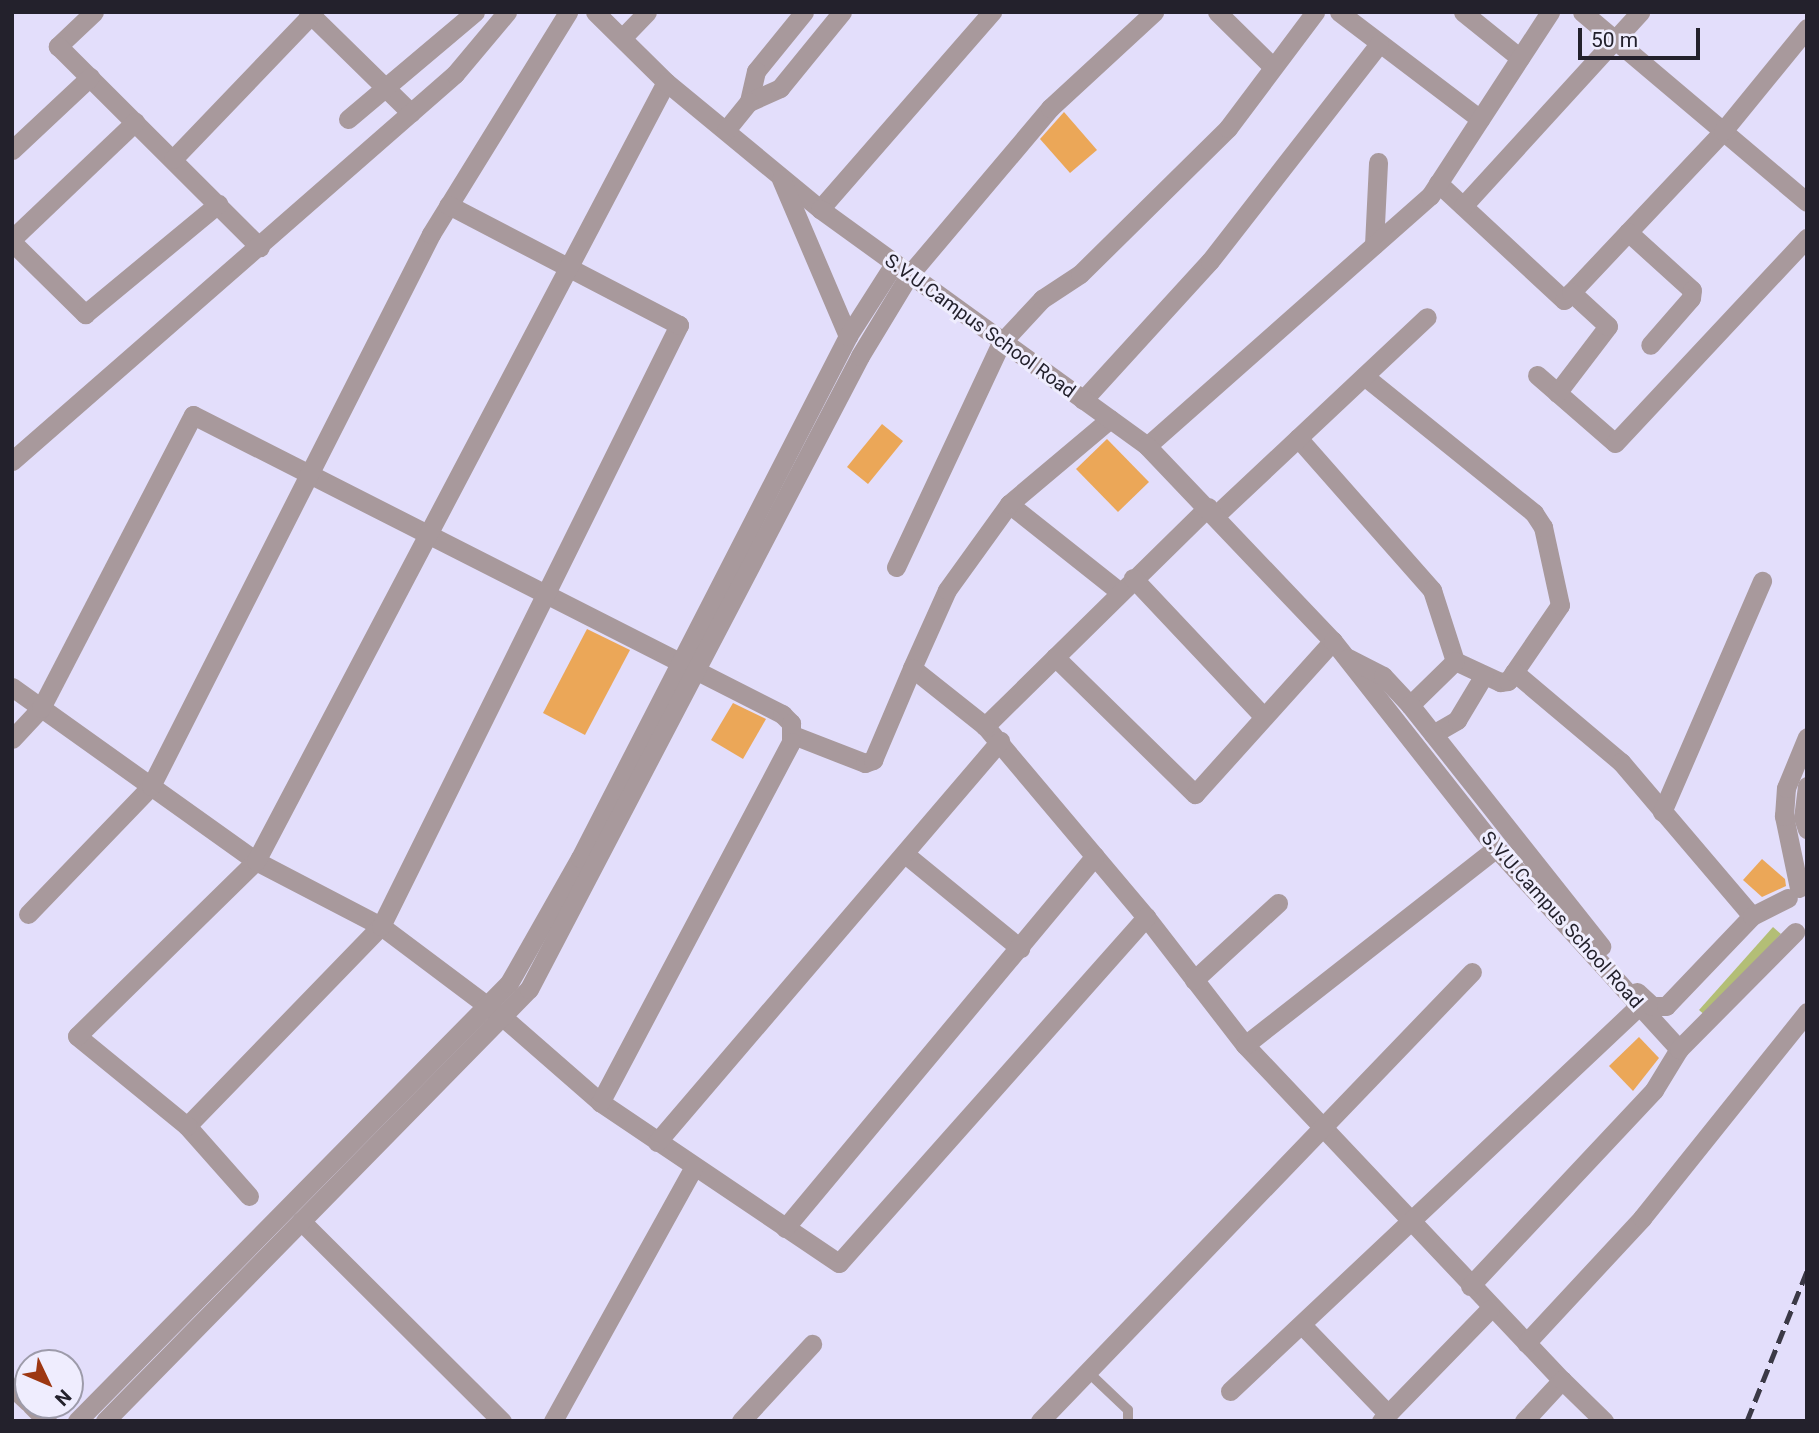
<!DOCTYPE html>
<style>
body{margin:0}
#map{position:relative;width:1819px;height:1433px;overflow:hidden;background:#e3defb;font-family:Roboto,sans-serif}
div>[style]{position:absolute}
.green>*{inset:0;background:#b3be76}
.building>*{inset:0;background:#eba758}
.service>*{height:10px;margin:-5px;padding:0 5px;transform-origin:5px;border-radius:5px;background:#a8999c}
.minor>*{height:19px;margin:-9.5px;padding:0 9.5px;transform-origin:9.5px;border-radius:9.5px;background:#a8999c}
.tertiary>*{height:19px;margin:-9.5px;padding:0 9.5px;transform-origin:9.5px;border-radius:9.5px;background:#a8999c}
.rail>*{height:5px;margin-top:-2.5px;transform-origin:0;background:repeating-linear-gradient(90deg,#3b3946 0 14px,transparent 0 21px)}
span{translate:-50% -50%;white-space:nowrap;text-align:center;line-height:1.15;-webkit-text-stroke:6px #efedfe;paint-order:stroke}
.street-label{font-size:19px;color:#23212c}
.frame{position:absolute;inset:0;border:14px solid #23212c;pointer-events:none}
.north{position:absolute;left:14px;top:1349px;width:70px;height:70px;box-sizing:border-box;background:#efedfe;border:2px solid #9d9baa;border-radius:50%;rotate:134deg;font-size:19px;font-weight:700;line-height:28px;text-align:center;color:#23212c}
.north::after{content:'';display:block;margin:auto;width:24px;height:32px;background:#9d3712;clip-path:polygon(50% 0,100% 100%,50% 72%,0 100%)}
.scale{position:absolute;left:1578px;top:28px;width:122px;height:32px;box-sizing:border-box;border:4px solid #23212c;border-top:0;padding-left:9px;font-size:21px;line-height:24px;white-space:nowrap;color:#23212c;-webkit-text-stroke:5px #efedfe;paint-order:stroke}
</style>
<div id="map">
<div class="green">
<i style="clip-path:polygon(1773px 927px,1781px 934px,1707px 1017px,1699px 1010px)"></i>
</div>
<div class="building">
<i style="clip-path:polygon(1064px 112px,1097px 150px,1070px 173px,1040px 139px)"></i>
<i style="clip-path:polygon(882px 424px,903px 441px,868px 484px,847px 467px)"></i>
<i style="clip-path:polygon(1107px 439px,1149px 482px,1118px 512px,1076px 469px)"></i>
<i style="clip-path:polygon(587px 629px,630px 650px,585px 735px,543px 713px)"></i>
<i style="clip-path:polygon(733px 703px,766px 719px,743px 759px,711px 740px)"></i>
<i style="clip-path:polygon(1762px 859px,1785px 879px,1786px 886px,1762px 897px,1743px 880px)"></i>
<i style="clip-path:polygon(1639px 1037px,1659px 1058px,1633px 1091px,1609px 1066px)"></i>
</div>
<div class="service">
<i style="left:1088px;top:1372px;width:55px;rotate:43.5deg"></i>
<i style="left:1128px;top:1410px;width:11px;rotate:90deg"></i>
</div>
<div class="minor">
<i style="left:94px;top:12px;width:50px;rotate:136.6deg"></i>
<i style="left:58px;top:46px;width:285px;rotate:44.9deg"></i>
<i style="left:308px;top:12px;width:144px;rotate:44.4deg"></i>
<i style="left:1217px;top:12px;width:78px;rotate:44.5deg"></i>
<i style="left:1339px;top:12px;width:177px;rotate:37.2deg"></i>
<i style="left:1463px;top:12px;width:73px;rotate:38.9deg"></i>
<i style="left:1582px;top:12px;width:294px;rotate:40.2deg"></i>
<i style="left:624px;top:36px;width:33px;rotate:-46deg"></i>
<i style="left:348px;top:119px;width:166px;rotate:-40.1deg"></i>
<i style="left:12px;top:150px;width:107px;rotate:-43.1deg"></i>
<i style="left:173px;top:159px;width:204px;rotate:-46.2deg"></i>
<i style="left:1438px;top:183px;width:172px;rotate:42.9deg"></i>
<i style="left:1564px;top:300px;width:232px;rotate:-46.7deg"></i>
<i style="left:1723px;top:131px;width:133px;rotate:-50.8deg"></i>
<i style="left:1463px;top:206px;width:263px;rotate:-47.6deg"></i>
<i style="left:820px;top:209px;width:262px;rotate:-48.9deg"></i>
<i style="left:1628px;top:232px;width:86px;rotate:42.2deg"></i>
<i style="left:1692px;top:290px;width:8px;rotate:97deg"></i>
<i style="left:1691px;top:298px;width:62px;rotate:131.1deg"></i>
<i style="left:12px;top:239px;width:170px;rotate:-43.6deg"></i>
<i style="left:12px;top:242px;width:103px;rotate:44.6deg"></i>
<i style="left:85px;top:314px;width:173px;rotate:-39.6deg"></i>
<i style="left:1374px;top:245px;width:83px;rotate:-87.2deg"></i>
<i style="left:909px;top:275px;width:219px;rotate:-49.8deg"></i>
<i style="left:1050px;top:108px;width:142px;rotate:-42.7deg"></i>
<i style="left:1537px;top:375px;width:103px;rotate:41.1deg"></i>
<i style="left:1615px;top:443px;width:281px;rotate:-46.9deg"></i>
<i style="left:1557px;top:393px;width:84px;rotate:-52.7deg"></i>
<i style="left:1608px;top:326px;width:50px;rotate:-137.4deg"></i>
<i style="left:1083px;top:400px;width:188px;rotate:-47.6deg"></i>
<i style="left:1210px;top:261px;width:275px;rotate:-52.1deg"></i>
<i style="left:1298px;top:438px;width:203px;rotate:48.6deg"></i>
<i style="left:1432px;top:590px;width:75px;rotate:72.1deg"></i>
<i style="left:1455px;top:661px;width:50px;rotate:25deg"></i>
<i style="left:1500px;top:682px;width:8px;rotate:-7deg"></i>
<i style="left:1508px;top:681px;width:92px;rotate:-55.6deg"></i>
<i style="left:1560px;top:605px;width:80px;rotate:-102.3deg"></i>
<i style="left:1543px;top:527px;width:17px;rotate:-123deg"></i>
<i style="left:1534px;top:513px;width:218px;rotate:-141.1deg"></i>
<i style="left:1147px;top:446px;width:378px;rotate:-41.5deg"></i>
<i style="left:1430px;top:196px;width:220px;rotate:-56.9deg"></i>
<i style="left:12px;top:461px;width:588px;rotate:-41.14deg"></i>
<i style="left:455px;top:74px;width:81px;rotate:-50deg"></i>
<i style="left:1009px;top:504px;width:142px;rotate:38.4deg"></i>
<i style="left:1208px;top:507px;width:313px;rotate:135.5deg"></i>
<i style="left:985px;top:726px;width:250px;rotate:49.9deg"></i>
<i style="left:1146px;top:917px;width:162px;rotate:52.3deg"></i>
<i style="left:1245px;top:1045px;width:461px;rotate:46.6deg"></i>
<i style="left:1216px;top:515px;width:289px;rotate:-43.2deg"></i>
<i style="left:896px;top:567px;width:247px;rotate:-64.9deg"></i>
<i style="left:1001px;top:343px;width:60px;rotate:-47deg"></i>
<i style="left:1042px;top:299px;width:45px;rotate:-33.3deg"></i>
<i style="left:1080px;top:274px;width:208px;rotate:-44.6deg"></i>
<i style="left:1228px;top:128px;width:145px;rotate:-53.1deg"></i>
<i style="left:1133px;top:578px;width:190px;rotate:46.7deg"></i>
<i style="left:1055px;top:657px;width:196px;rotate:44.4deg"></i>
<i style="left:1195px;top:794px;width:206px;rotate:-48deg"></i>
<i style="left:1514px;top:672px;width:140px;rotate:40.1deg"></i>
<i style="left:1621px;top:762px;width:202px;rotate:49.6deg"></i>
<i style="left:12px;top:687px;width:300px;rotate:35.5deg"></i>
<i style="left:256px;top:861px;width:141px;rotate:27.5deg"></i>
<i style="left:381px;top:926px;width:155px;rotate:36.9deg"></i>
<i style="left:505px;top:1019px;width:126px;rotate:41.1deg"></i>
<i style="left:600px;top:1102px;width:288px;rotate:34deg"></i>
<i style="left:839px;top:1263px;width:463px;rotate:-48.4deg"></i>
<i style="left:1410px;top:705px;width:63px;rotate:-44.4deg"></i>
<i style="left:985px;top:726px;width:93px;rotate:-141.5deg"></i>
<i style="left:912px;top:668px;width:85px;rotate:-65.8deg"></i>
<i style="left:947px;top:590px;width:106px;rotate:-54.2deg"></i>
<i style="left:1009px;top:504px;width:132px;rotate:-40.1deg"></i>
<i style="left:1433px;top:734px;width:28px;rotate:-30deg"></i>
<i style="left:1457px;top:720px;width:52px;rotate:-59deg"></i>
<i style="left:793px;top:735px;width:77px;rotate:21.3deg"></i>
<i style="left:865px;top:763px;width:9px;rotate:-21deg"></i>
<i style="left:873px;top:760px;width:100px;rotate:-67deg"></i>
<i style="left:12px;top:739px;width:42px;rotate:-46.9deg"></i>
<i style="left:41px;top:708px;width:330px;rotate:-62.6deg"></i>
<i style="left:193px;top:415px;width:661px;rotate:26.91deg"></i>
<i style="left:782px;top:714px;width:13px;rotate:45deg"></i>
<i style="left:791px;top:723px;width:19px;rotate:90deg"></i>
<i style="left:791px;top:742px;width:408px;rotate:117.9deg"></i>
<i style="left:1662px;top:812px;width:252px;rotate:-66.6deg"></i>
<i style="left:905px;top:854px;width:149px;rotate:39.3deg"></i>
<i style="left:28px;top:914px;width:178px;rotate:-46.1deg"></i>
<i style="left:151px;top:786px;width:619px;rotate:-63.1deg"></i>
<i style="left:431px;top:234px;width:261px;rotate:-58.3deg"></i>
<i style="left:1194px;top:980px;width:114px;rotate:-42.5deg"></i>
<i style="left:1245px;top:1045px;width:319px;rotate:-38.1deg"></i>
<i style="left:187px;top:1126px;width:279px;rotate:-45.9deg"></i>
<i style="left:381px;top:926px;width:671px;rotate:-63.63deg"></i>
<i style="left:679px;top:325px;width:260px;rotate:-152.5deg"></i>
<i style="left:657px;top:1142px;width:528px;rotate:-49.46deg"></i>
<i style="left:249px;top:1196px;width:94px;rotate:-131.5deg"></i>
<i style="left:187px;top:1126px;width:142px;rotate:-140.7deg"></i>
<i style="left:77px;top:1036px;width:250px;rotate:-44.4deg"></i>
<i style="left:256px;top:861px;width:880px;rotate:-62.24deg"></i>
<i style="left:301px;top:1221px;width:284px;rotate:44.9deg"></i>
<i style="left:785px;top:1228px;width:484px;rotate:-50.2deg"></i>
<i style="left:1470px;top:1286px;width:269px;rotate:-46.8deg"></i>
<i style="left:1654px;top:1090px;width:48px;rotate:-58.6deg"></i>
<i style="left:1302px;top:1325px;width:124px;rotate:46deg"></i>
<i style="left:1526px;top:1343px;width:171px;rotate:-47.1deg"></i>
<i style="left:1642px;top:1218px;width:264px;rotate:-51.3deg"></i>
<i style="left:12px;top:1387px;width:22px;rotate:43deg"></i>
<i style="left:1230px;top:1391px;width:562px;rotate:-43.27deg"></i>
<i style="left:31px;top:1405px;width:23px;rotate:45deg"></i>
<i style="left:553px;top:1421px;width:291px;rotate:-61deg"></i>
<i style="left:741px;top:1421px;width:105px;rotate:-47.3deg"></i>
<i style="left:1040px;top:1421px;width:623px;rotate:-46.11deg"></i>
<i style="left:1381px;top:1421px;width:156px;rotate:-45.8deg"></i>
<i style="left:1524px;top:1421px;width:56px;rotate:-47.2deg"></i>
<i style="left:1562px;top:1380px;width:59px;rotate:44.3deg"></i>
</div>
<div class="tertiary">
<i style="left:595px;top:12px;width:100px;rotate:44.6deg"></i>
<i style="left:666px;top:82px;width:200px;rotate:39.5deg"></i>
<i style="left:820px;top:209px;width:404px;rotate:35.9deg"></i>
<i style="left:1147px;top:446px;width:269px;rotate:46.4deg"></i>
<i style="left:1333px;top:641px;width:263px;rotate:51.8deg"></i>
<i style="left:1496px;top:848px;width:272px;rotate:47.7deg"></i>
<i style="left:1679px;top:1049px;width:165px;rotate:-45.2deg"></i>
<i style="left:804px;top:12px;width:76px;rotate:129.1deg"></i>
<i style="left:756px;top:71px;width:32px;rotate:103deg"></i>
<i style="left:749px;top:102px;width:34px;rotate:-24deg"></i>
<i style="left:780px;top:88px;width:98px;rotate:-50.8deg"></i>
<i style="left:726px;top:130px;width:36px;rotate:-51deg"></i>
<i style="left:781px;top:179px;width:171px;rotate:66.9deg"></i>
<i style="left:1348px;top:658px;width:39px;rotate:27deg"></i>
<i style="left:1383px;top:676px;width:40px;rotate:47deg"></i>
<i style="left:1410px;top:705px;width:308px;rotate:51.6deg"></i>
<i style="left:1807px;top:786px;width:31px;rotate:97deg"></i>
<i style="left:1803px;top:817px;width:13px;rotate:72deg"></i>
<i style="left:1799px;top:888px;width:74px;rotate:-101.8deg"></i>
<i style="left:1784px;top:816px;width:28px;rotate:-86deg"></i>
<i style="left:1786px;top:788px;width:55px;rotate:-67.6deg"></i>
<i style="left:1637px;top:992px;width:21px;rotate:43deg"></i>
<i style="left:1652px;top:1006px;width:14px"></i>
<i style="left:1666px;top:1006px;width:124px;rotate:-46.3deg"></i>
<i style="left:1752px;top:916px;width:40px;rotate:-26.6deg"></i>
<i style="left:77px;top:1421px;width:615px;rotate:-45.4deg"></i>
<i style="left:509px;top:983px;width:144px;rotate:-60.4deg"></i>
<i style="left:580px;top:858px;width:587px;rotate:-62.82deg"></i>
<i style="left:848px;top:336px;width:85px;rotate:-57.4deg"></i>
<i style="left:105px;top:1421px;width:605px;rotate:-45.54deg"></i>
<i style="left:529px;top:989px;width:714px;rotate:-62.39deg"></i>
<i style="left:860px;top:356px;width:95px;rotate:-58.8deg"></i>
</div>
<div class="rail">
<i style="left:1747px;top:1421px;width:162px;rotate:-68.2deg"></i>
</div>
<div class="street-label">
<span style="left:980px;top:326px;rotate:36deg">S.V.U.Campus School Road</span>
<span style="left:1562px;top:920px;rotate:48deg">S.V.U.Campus School Road</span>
</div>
<div class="frame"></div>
<div class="north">N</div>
<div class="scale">50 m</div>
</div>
